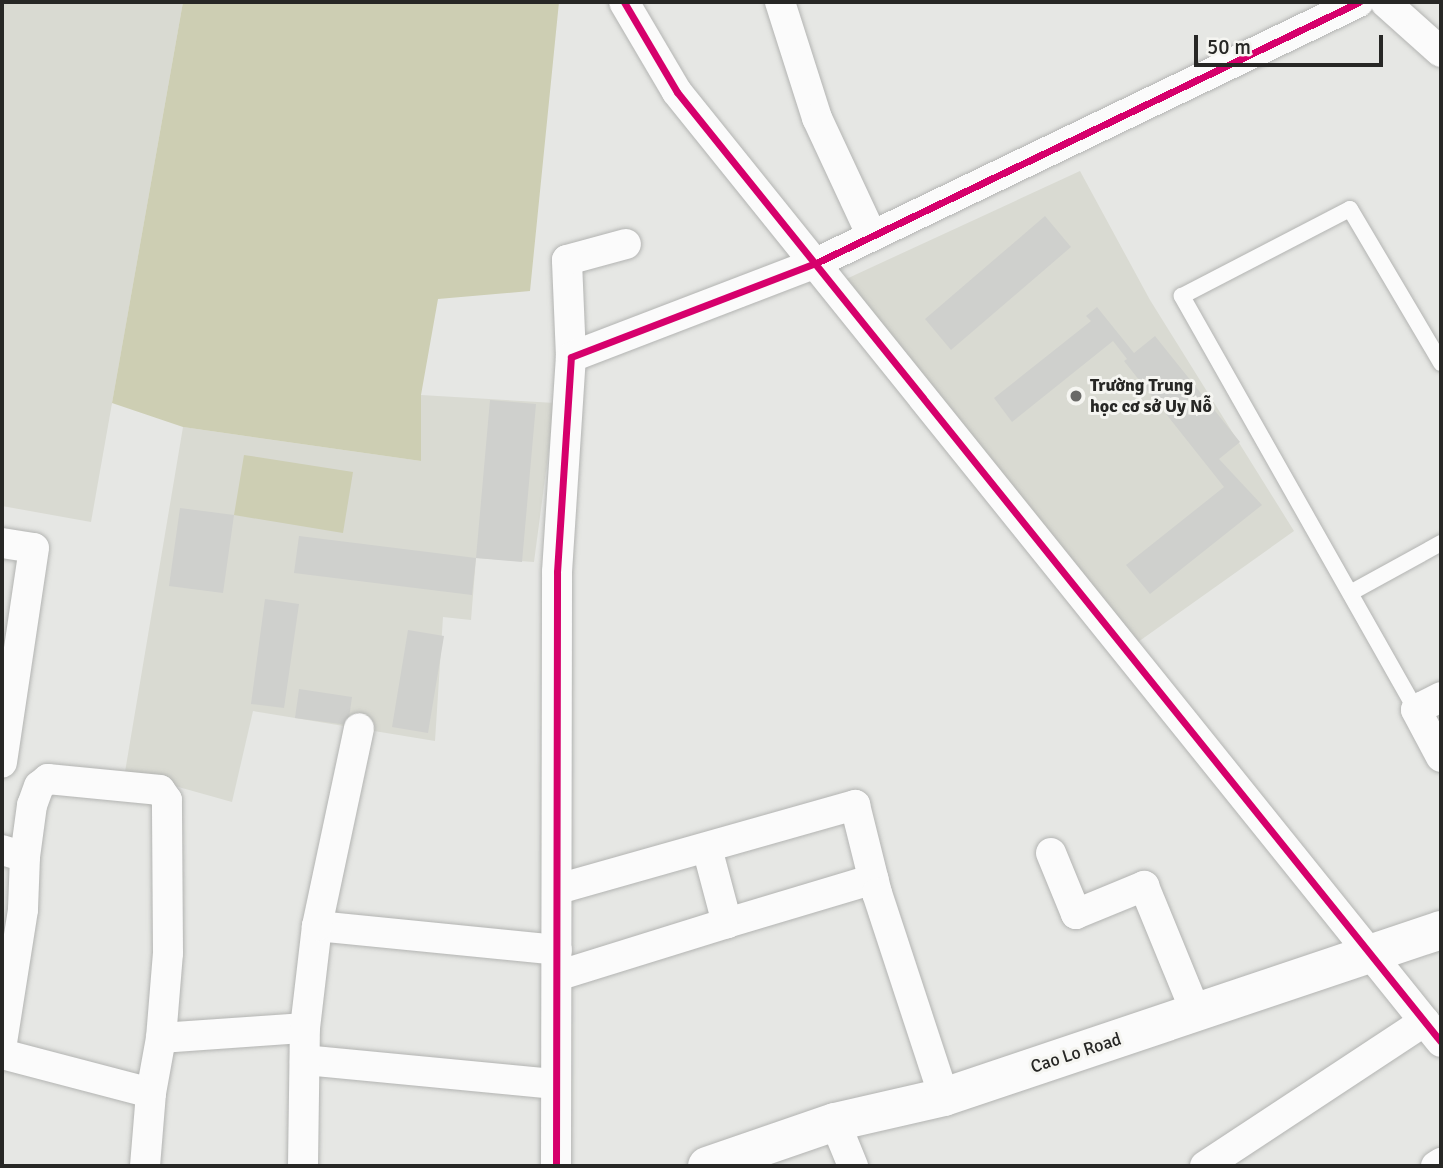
<!DOCTYPE html>
<meta charset="utf-8">
<style>
body{margin:0}
#map{position:relative;width:1443px;height:1168px;overflow:hidden;background:#e6e7e4;font-family:Signika,sans-serif}
div>[style]{position:absolute}
.built>*{inset:0;background:#d9dad2}
.green>*{inset:0;background:#cdceb3}
.building>*{inset:0;background:#cfd0cd}
.roads{filter:drop-shadow(0 0 2px #b3b4b2) drop-shadow(0 0 2px #b3b4b2)}
.lane>*{height:16px;margin:-8px;padding:0 8px;transform-origin:8px;border-radius:8px;background:#fbfbfb}
.street>*{height:30px;margin:-15px;padding:0 15px;transform-origin:15px;border-radius:15px;background:#fbfbfb}
.secondary>*{height:38px;margin:-19px;padding:0 19px;transform-origin:19px;border-radius:19px;background:#fbfbfb}
.cycleway>*{height:7px;margin:-3.5px;padding:0 3.5px;transform-origin:3.5px;border-radius:3.5px;background:#d6006c}
.dots>*{width:19px;height:19px;translate:-50% -50%;box-sizing:border-box;border:4px solid #f5f5f1;border-radius:50%}
span{translate:-50% -50%;white-space:nowrap;text-align:center;line-height:1.15;-webkit-text-stroke:6px #f5f5f1;paint-order:stroke}
.poi-label{font-size:18px;color:#272725;font-weight:700}
.left{translate:0 -50%;text-align:left}
.street-label{font-size:18px;color:#272725}
.frame{position:absolute;inset:0;border:4px solid #272725;pointer-events:none}
.scale{position:absolute;left:1194px;top:35px;width:189px;height:32px;box-sizing:border-box;border:4px solid #272725;border-top:0;padding-left:9px;font-size:21px;line-height:24px;white-space:nowrap;color:#272725;-webkit-text-stroke:5px #f5f5f1;paint-order:stroke}
</style>
<div id="map">
<div class="built">
<i style="clip-path:polygon(2px 2px,183px 2px,91px 522px,2px 506px)"></i>
<i style="clip-path:polygon(1080px 171px,1150px 300px,1294px 531px,1138px 642px,844px 280px)"></i>
<i style="clip-path:polygon(421px 395px,555px 403px,534px 562px,476px 558px,471px 620px,443px 617px,435px 741px,253px 711px,232px 802px,125px 772px,183px 427px,421px 461px)"></i>
</div>
<div class="green">
<i style="clip-path:polygon(183px 2px,559px 2px,530px 291px,438px 299px,421px 395px,421px 461px,183px 427px,112px 403px)"></i>
<i style="clip-path:polygon(244px 455px,353px 472px,343px 533px,234px 515px)"></i>
</div>
<div class="building">
<i style="clip-path:polygon(1045px 216px,1071px 247px,951px 350px,925px 319px)"></i>
<i style="clip-path:polygon(1097px 307px,1134px 353px,1155px 336px,1240px 442px,1219px 459px,1262px 505px,1150px 594px,1126px 565px,1224px 487px,1124px 361px,1127px 359px,1113px 341px,1012px 422px,994px 398px,1091px 321px,1086px 316px)"></i>
<i style="clip-path:polygon(490px 400px,536px 404px,522px 562px,476px 558px)"></i>
<i style="clip-path:polygon(180px 508px,234px 515px,223px 593px,169px 586px)"></i>
<i style="clip-path:polygon(299px 536px,476px 558px,472px 595px,294px 573px)"></i>
<i style="clip-path:polygon(265px 599px,299px 604px,284px 708px,251px 704px)"></i>
<i style="clip-path:polygon(408px 630px,444px 636px,428px 733px,392px 727px)"></i>
<i style="clip-path:polygon(299px 689px,352px 697px,348px 725px,295px 718px)"></i>
</div>
<div class="roads">
<div class="lane">
<i style="left:1352px;top:592px;width:102px;rotate:-28.8deg"></i>
<i style="left:1416px;top:710px;width:476px;rotate:-119.5deg"></i>
<i style="left:1182px;top:296px;width:189px;rotate:-27.4deg"></i>
<i style="left:1350px;top:209px;width:179px;rotate:59.4deg"></i>
</div>
<div class="street">
<i style="left:624px;top:2px;width:104px;rotate:59.5deg"></i>
<i style="left:677px;top:92px;width:1219px;rotate:51.19deg"></i>
<i style="left:780px;top:2px;width:122px;rotate:72.3deg"></i>
<i style="left:817px;top:118px;width:130px;rotate:65deg"></i>
<i style="left:1385px;top:2px;width:75px;rotate:41.8deg"></i>
<i style="left:571px;top:357px;width:97px;rotate:-92.4deg"></i>
<i style="left:567px;top:260px;width:61px;rotate:-15.2deg"></i>
<i style="left:2px;top:543px;width:32px;rotate:9deg"></i>
<i style="left:34px;top:548px;width:217px;rotate:98.5deg"></i>
<i style="left:1441px;top:697px;width:28px;rotate:153deg"></i>
<i style="left:1416px;top:710px;width:53px;rotate:62deg"></i>
<i style="left:707px;top:848px;width:78px;rotate:75.1deg"></i>
<i style="left:727px;top:923px;width:153px;rotate:-16.7deg"></i>
<i style="left:2px;top:850px;width:24px;rotate:17deg"></i>
<i style="left:25px;top:857px;width:53px;rotate:92.2deg"></i>
<i style="left:23px;top:910px;width:135px;rotate:99deg"></i>
<i style="left:1051px;top:853px;width:66px;rotate:67.7deg"></i>
<i style="left:1076px;top:914px;width:74px;rotate:-22.4deg"></i>
<i style="left:1144px;top:886px;width:137px;rotate:67.7deg"></i>
<i style="left:558px;top:889px;width:309px;rotate:-15.8deg"></i>
<i style="left:855px;top:805px;width:91px;rotate:76deg"></i>
<i style="left:877px;top:893px;width:215px;rotate:71.8deg"></i>
<i style="left:317px;top:926px;width:241px;rotate:5.7deg"></i>
<i style="left:557px;top:976px;width:178px;rotate:-17.3deg"></i>
<i style="left:161px;top:1038px;width:144px;rotate:-4deg"></i>
<i style="left:2px;top:1054px;width:154px;rotate:14.7deg"></i>
<i style="left:151px;top:1093px;width:56px;rotate:-79.7deg"></i>
<i style="left:161px;top:1038px;width:85px;rotate:-85.3deg"></i>
<i style="left:168px;top:953px;width:153px;rotate:-90.4deg"></i>
<i style="left:167px;top:800px;width:12px;rotate:-125deg"></i>
<i style="left:160px;top:790px;width:113px;rotate:-174.4deg"></i>
<i style="left:48px;top:779px;width:11px;rotate:142deg"></i>
<i style="left:39px;top:786px;width:20px;rotate:110deg"></i>
<i style="left:32px;top:805px;width:52px;rotate:97.7deg"></i>
<i style="left:305px;top:1060px;width:250px;rotate:5.5deg"></i>
<i style="left:835px;top:1122px;width:48px;rotate:67.8deg"></i>
<i style="left:145px;top:1166px;width:73px;rotate:-85.3deg"></i>
<i style="left:303px;top:1166px;width:138px;rotate:-89.2deg"></i>
<i style="left:305px;top:1028px;width:103px;rotate:-83.3deg"></i>
<i style="left:317px;top:926px;width:202px;rotate:-78deg"></i>
<i style="left:556px;top:1166px;width:594px;rotate:-89.9deg"></i>
<i style="left:557px;top:572px;width:215px;rotate:-86.3deg"></i>
<i style="left:571px;top:357px;width:262px;rotate:-21deg"></i>
<i style="left:816px;top:263px;width:602px;rotate:-25.67deg"></i>
<i style="left:1205px;top:1166px;width:263px;rotate:-33.4deg"></i>
<i style="left:1436px;top:1166px;width:6px;rotate:-31deg"></i>
</div>
<div class="secondary">
<i style="left:707px;top:1166px;width:135px;rotate:-19deg"></i>
<i style="left:835px;top:1122px;width:112px;rotate:-12.9deg"></i>
<i style="left:944px;top:1097px;width:524px;rotate:-18.57deg"></i>
</div>
</div>
<div class="cycleway">
<i style="left:624px;top:2px;width:104px;rotate:59.5deg"></i>
<i style="left:677px;top:92px;width:1219px;rotate:51.19deg"></i>
<i style="left:556px;top:1166px;width:594px;rotate:-89.9deg"></i>
<i style="left:557px;top:572px;width:215px;rotate:-86.3deg"></i>
<i style="left:571px;top:357px;width:262px;rotate:-21deg"></i>
<i style="left:816px;top:263px;width:602px;rotate:-25.67deg"></i>
</div>
<div class="dots">
<i style="left:1076px;top:396px;background:#6a6a68"></i>
</div>
<div class="poi-label">
<span class="left" style="left:1090px;top:396px">Trường Trung<br>học cơ sở Uy Nỗ</span>
</div>
<div class="street-label">
<span style="left:1076px;top:1053px;rotate:-18deg">Cao Lo Road</span>
</div>
<div class="frame"></div>
<div class="scale">50 m</div>
</div>
